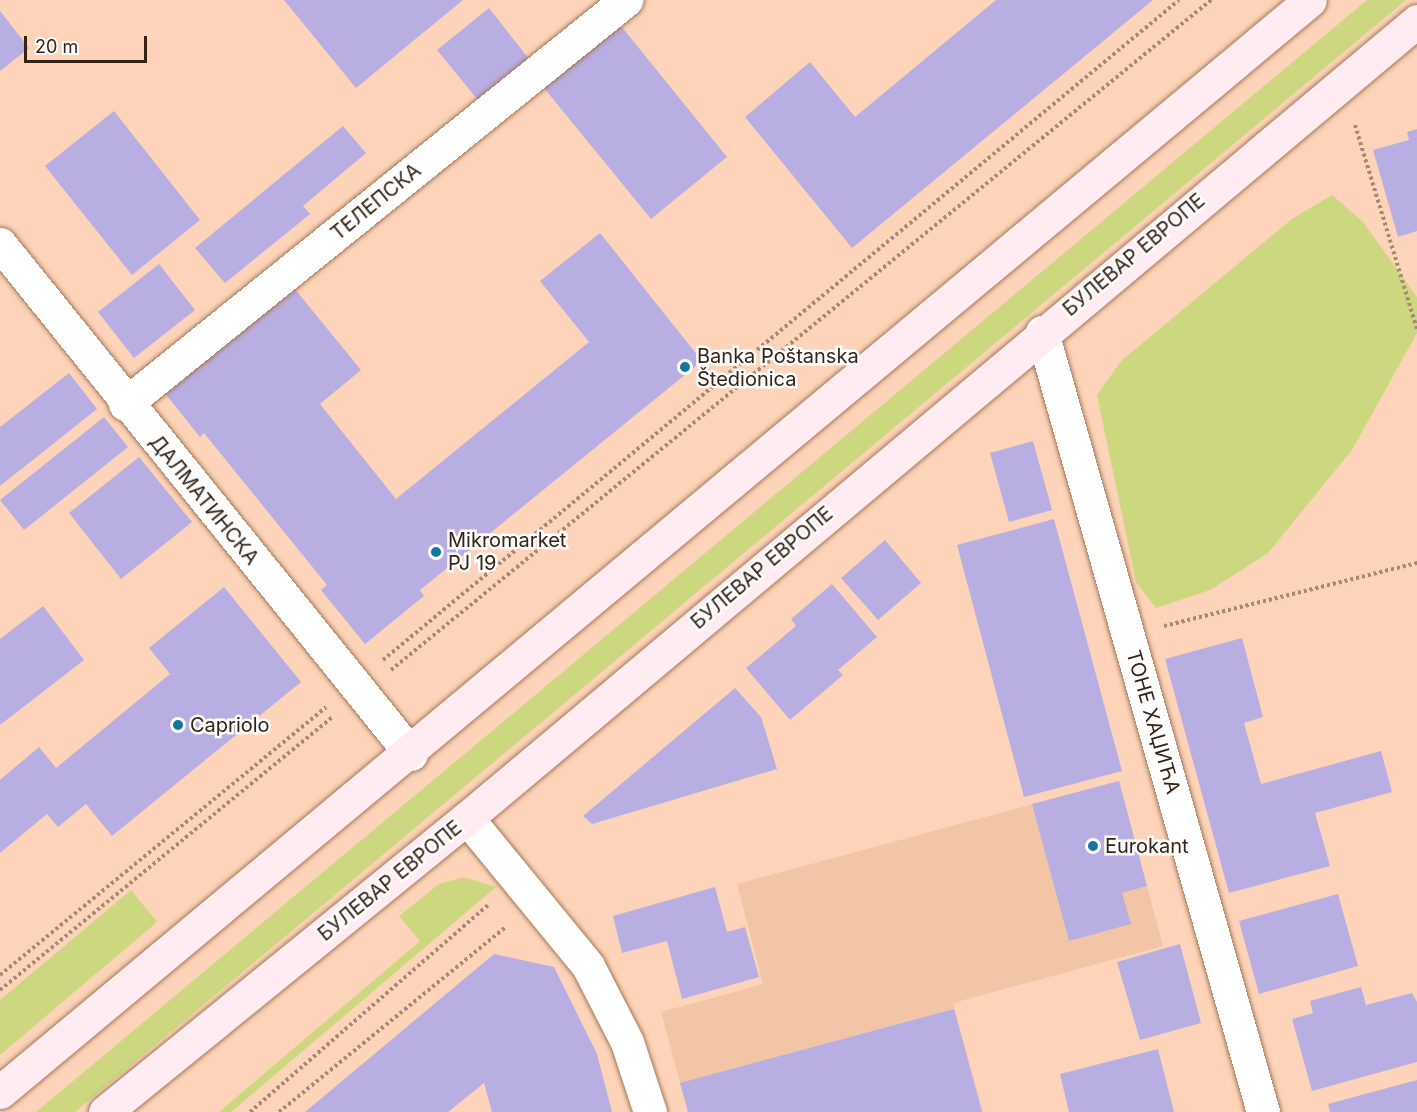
<!DOCTYPE html>
<meta charset="utf-8">
<style>
body{margin:0}
#map{position:relative;width:1417px;height:1112px;overflow:hidden;background:#fdd4b9;font-family:Inter,sans-serif}
div>[style]{position:absolute}
.built>*{inset:0;background:#f3c5a7}
.green>*{inset:0;background:#ccd780}
.building>*{inset:0;background:#b9aee2}
.path>*{height:4px;margin-top:-2px;transform-origin:0;background:repeating-linear-gradient(90deg,#a78873 0 3px,transparent 0 6px)}
.roads{filter:drop-shadow(0 0 2px #a67758) drop-shadow(0 0 2px #a67758)}
.street>*{height:33px;margin:-16.5px;padding:0 16.5px;transform-origin:16.5px;border-radius:16.5px;background:#fff}
.secondary>*{height:33px;margin:-16.5px;padding:0 16.5px;transform-origin:16.5px;border-radius:16.5px;background:#feecf2}
.dots>*{width:16px;height:16px;translate:-50% -50%;box-sizing:border-box;border:3px solid #fefefe;border-radius:50%}
span{translate:-50% -50%;white-space:nowrap;text-align:center;line-height:1.15;-webkit-text-stroke:5px #fefefe;paint-order:stroke}
.street-label{font-size:20px;color:#362316}
.poi-label{font-size:20px;color:#362316}
.left{translate:0 -50%;text-align:left}
.scale{position:absolute;left:24px;top:36px;width:123px;height:27px;box-sizing:border-box;border:3px solid #362316;border-top:0;padding-left:8px;font-size:18px;line-height:21px;white-space:nowrap;color:#362316;-webkit-text-stroke:4px #fefefe;paint-order:stroke}
</style>
<div id="map">
<div class="built">
<i style="clip-path:polygon(1119px 781px,1163px 946px,953px 1003px,983px 1112px,688px 1112px,661px 1012px,763px 984px,737px 884px)"></i>
</div>
<div class="green">
<i style="clip-path:polygon(1367px 0,1406px 0,75px 1112px,36px 1112px)"></i>
<i style="clip-path:polygon(1332px 195px,1363px 222px,1417px 297px,1417px 333px,1352px 450px,1268px 553px,1210px 590px,1156px 608px,1136px 582px,1097px 395px,1121px 361px,1292px 219px)"></i>
<i style="clip-path:polygon(464px 877px,496px 887px,231px 1112px,219px 1112px,420px 941px,399px 916px,439px 884px)"></i>
<i style="clip-path:polygon(131px 890px,157px 922px,0 1055px,0 1000px)"></i>
</div>
<div class="building">
<i style="clip-path:polygon(284px 0,463px 0,356px 88px)"></i>
<i style="clip-path:polygon(996px 0,1153px 0,852px 248px,745px 117px,810px 62px,855px 117px)"></i>
<i style="clip-path:polygon(489px 8px,529px 59px,478px 100px,437px 50px)"></i>
<i style="clip-path:polygon(0 11px,29px 48px,0 71px)"></i>
<i style="clip-path:polygon(621px 26px,727px 157px,651px 219px,544px 88px)"></i>
<i style="clip-path:polygon(114px 111px,200px 220px,132px 275px,45px 166px)"></i>
<i style="clip-path:polygon(343px 126px,366px 153px,303px 206px,310px 214px,225px 283px,195px 248px)"></i>
<i style="clip-path:polygon(1417px 129px,1417px 231px,1398px 237px,1373px 150px,1409px 140px,1407px 132px)"></i>
<i style="clip-path:polygon(600px 233px,702px 361px,420px 590px,424px 596px,365px 644px,321px 590px,327px 585px,204px 433px,200px 437px,159px 386px,294px 288px,361px 370px,320px 404px,396px 499px,589px 342px,540px 281px)"></i>
<i style="clip-path:polygon(159px 264px,195px 310px,134px 358px,98px 312px)"></i>
<i style="clip-path:polygon(69px 373px,97px 409px,0 486px,0 427px)"></i>
<i style="clip-path:polygon(104px 417px,128px 447px,24px 530px,0 500px)"></i>
<i style="clip-path:polygon(1033px 441px,1052px 510px,1009px 522px,990px 453px)"></i>
<i style="clip-path:polygon(139px 457px,192px 522px,121px 579px,69px 513px)"></i>
<i style="clip-path:polygon(1054px 519px,1122px 771px,1024px 797px,957px 545px)"></i>
<i style="clip-path:polygon(885px 540px,921px 583px,878px 620px,841px 578px)"></i>
<i style="clip-path:polygon(832px 584px,877px 637px,838px 670px,843px 675px,790px 720px,746px 668px,796px 626px,791px 619px)"></i>
<i style="clip-path:polygon(224px 587px,301px 682px,112px 836px,86px 804px,58px 827px,47px 814px,0 853px,0 780px,39px 747px,56px 768px,170px 674px,149px 648px)"></i>
<i style="clip-path:polygon(43px 606px,84px 660px,0 725px,0 639px)"></i>
<i style="clip-path:polygon(1242px 638px,1263px 717px,1244px 723px,1261px 784px,1381px 751px,1392px 792px,1315px 813px,1330px 866px,1229px 893px,1165px 659px)"></i>
<i style="clip-path:polygon(735px 688px,761px 717px,777px 769px,592px 824px,583px 816px)"></i>
<i style="clip-path:polygon(1119px 781px,1147px 886px,1122px 893px,1131px 924px,1069px 941px,1032px 804px)"></i>
<i style="clip-path:polygon(715px 887px,727px 932px,745px 927px,759px 977px,682px 999px,667px 941px,622px 953px,613px 916px)"></i>
<i style="clip-path:polygon(1338px 894px,1358px 966px,1259px 994px,1239px 921px)"></i>
<i style="clip-path:polygon(1180px 944px,1201px 1023px,1140px 1040px,1117px 962px)"></i>
<i style="clip-path:polygon(494px 954px,554px 967px,597px 1054px,612px 1112px,492px 1112px,484px 1083px,448px 1112px,305px 1112px)"></i>
<i style="clip-path:polygon(1361px 987px,1366px 1005px,1412px 993px,1417px 1002px,1417px 1062px,1312px 1091px,1292px 1019px,1313px 1013px,1310px 1001px)"></i>
<i style="clip-path:polygon(954px 1009px,982px 1112px,688px 1112px,680px 1083px)"></i>
<i style="clip-path:polygon(1158px 1049px,1174px 1112px,1069px 1112px,1060px 1074px)"></i>
<i style="clip-path:polygon(1417px 1080px,1417px 1112px,1330px 1112px,1328px 1104px)"></i>
</div>
<div class="path">
<i style="left:1355px;top:125px;width:213px;rotate:73.1deg"></i>
<i style="left:1164px;top:626px;width:261px;rotate:-14deg"></i>
<i style="left:383px;top:660px;width:1034px;rotate:-39.66deg"></i>
<i style="left:391px;top:670px;width:1059px;rotate:-39.25deg"></i>
<i style="left:0;top:975px;width:422px;rotate:-39.4deg"></i>
<i style="left:0;top:990px;width:431px;rotate:-39.4deg"></i>
<i style="left:250px;top:1112px;width:317px;rotate:-41deg"></i>
<i style="left:279px;top:1112px;width:293px;rotate:-39.2deg"></i>
</div>
<div class="roads">
<div class="street">
<i style="left:0;top:244px;width:655px;rotate:51.14deg"></i>
<i style="left:1042px;top:332px;width:811px;rotate:74.18deg"></i>
<i style="left:125px;top:404px;width:644px;rotate:-38.88deg"></i>
<i style="left:467px;top:818px;width:191px;rotate:50.7deg"></i>
<i style="left:588px;top:966px;width:85px;rotate:62.8deg"></i>
<i style="left:627px;top:1042px;width:74px;rotate:71.8deg"></i>
</div>
<div class="secondary">
<i style="left:0;top:1092px;width:1705px;rotate:-39.81deg"></i>
<i style="left:105px;top:1112px;width:466px;rotate:-39.1deg"></i>
<i style="left:467px;top:818px;width:1240px;rotate:-39.99deg"></i>
</div>
</div>
<div class="dots">
<i style="left:685px;top:367px;background:#1477a3"></i>
<i style="left:436px;top:552px;background:#1477a3"></i>
<i style="left:178px;top:725px;background:#1477a3"></i>
<i style="left:1093px;top:846px;background:#1477a3"></i>
</div>
<div class="street-label">
<span style="left:376px;top:202px;rotate:-39deg">ТЕЛЕПСКА</span>
<span style="left:1134px;top:255px;rotate:-40deg">БУЛЕВАР ЕВРОПЕ</span>
<span style="left:204px;top:500px;rotate:51deg">ДАЛМАТИНСКА</span>
<span style="left:762px;top:568px;rotate:-40deg">БУЛЕВАР ЕВРОПЕ</span>
<span style="left:1153px;top:722px;rotate:74deg">ТОНЕ ХАЏИЋА</span>
<span style="left:390px;top:881px;rotate:-39deg">БУЛЕВАР ЕВРОПЕ</span>
</div>
<div class="poi-label">
<span class="left" style="left:697px;top:368px">Banka Poštanska<br>Štedionica</span>
<span class="left" style="left:448px;top:552px">Mikromarket<br>PJ 19</span>
<span class="left" style="left:190px;top:725px">Capriolo</span>
<span class="left" style="left:1105px;top:846px">Eurokant</span>
</div>
<div class="scale">20 m</div>
</div>
